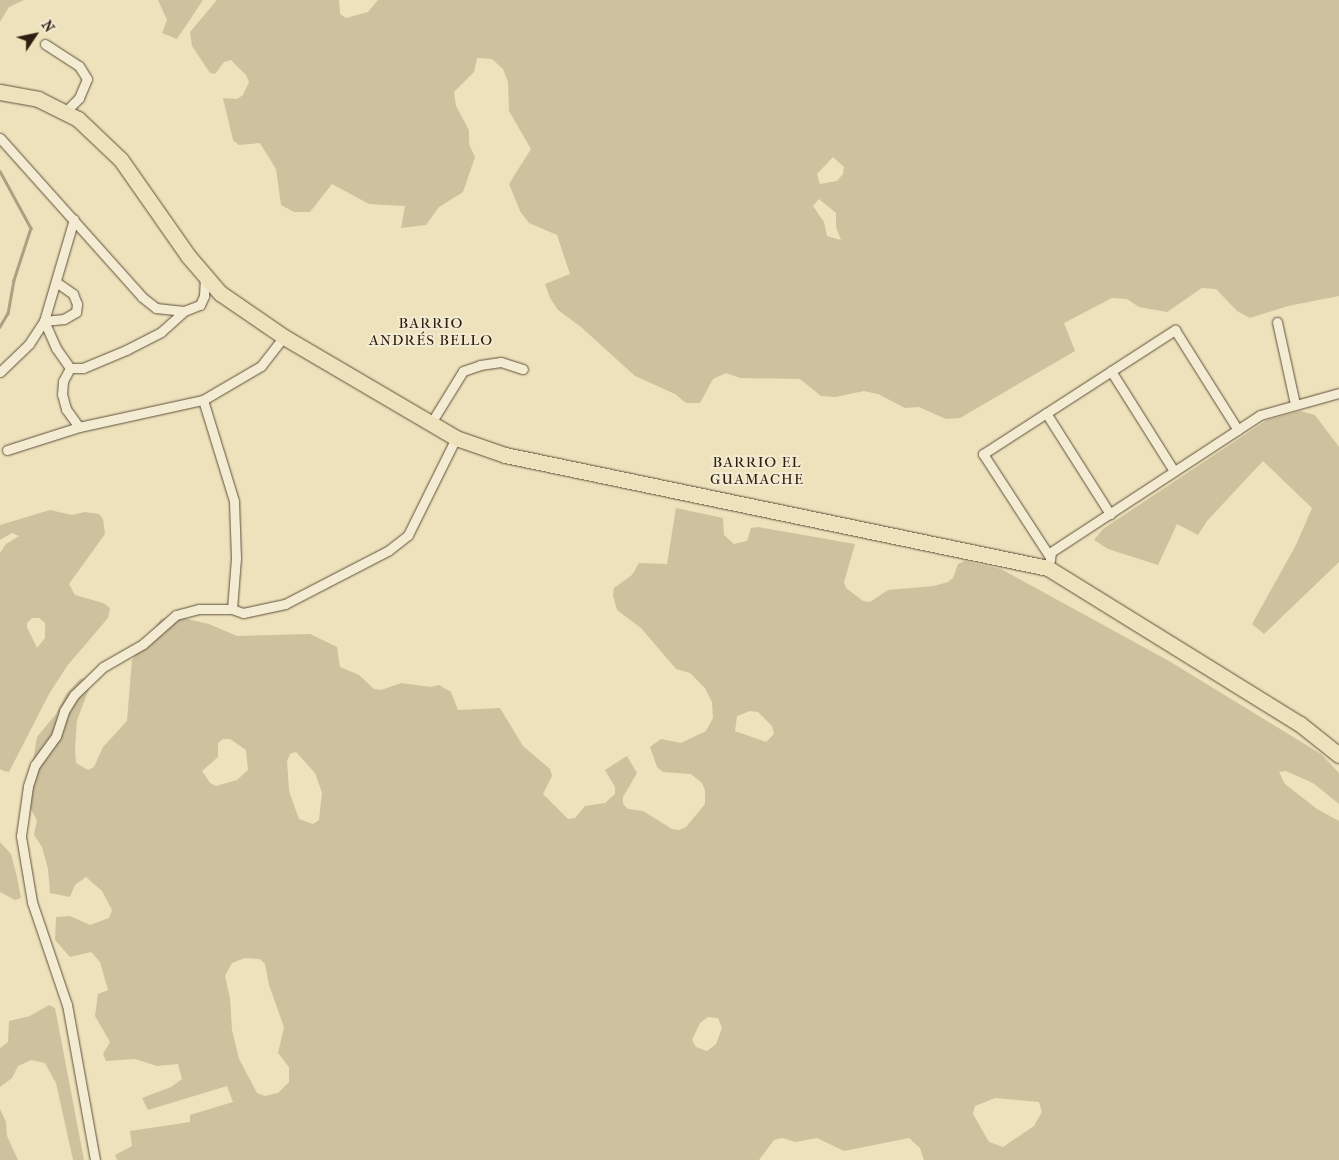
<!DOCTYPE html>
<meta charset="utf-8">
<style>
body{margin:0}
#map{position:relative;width:1339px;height:1160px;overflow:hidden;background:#ede2bb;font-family:"IM FELL French Canon",serif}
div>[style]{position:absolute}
.green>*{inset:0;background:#cdc19e}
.stream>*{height:2.5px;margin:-1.25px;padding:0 1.25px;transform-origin:1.25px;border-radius:1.25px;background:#ad9f82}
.roads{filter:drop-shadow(0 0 1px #604f3c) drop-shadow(0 0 1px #604f3c)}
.minor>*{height:9px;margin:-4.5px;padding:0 4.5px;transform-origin:4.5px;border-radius:4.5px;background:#f3ecd3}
.trunk>*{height:15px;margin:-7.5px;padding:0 7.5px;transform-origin:7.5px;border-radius:7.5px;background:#ede2bb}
span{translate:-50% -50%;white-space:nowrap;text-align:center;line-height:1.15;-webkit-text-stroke:4px #f3ecd3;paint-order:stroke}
.neighbourhood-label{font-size:15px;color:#311e12;letter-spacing:1px}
.north{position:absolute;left:10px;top:10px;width:50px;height:50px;-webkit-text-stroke:4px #f3ecd3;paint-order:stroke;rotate:56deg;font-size:14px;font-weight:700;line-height:20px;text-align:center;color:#311e12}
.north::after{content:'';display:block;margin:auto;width:18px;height:22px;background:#311e12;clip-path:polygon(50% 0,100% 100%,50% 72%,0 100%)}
</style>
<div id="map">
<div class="green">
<i style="clip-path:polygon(0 0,24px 0,9px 7px,0 22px)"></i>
<i style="clip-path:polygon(158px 0,203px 0,177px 39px,162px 33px,167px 20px)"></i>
<i style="clip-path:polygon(evenodd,217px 0,339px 0,340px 14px,346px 18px,368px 12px,378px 0,1339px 0,1339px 296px,1288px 306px,1250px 318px,1237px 311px,1216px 289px,1202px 288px,1167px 312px,1139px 307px,1127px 299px,1112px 298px,1064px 323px,1075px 351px,960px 418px,946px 419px,919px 407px,905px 408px,878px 394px,864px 391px,835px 397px,821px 396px,800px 379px,740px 378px,726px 373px,713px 379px,700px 403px,686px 403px,675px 394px,635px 376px,581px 327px,558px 310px,550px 298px,545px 284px,570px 274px,557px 235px,529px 223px,520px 211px,509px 184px,531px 149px,509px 111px,508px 82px,503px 69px,492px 59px,477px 58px,474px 72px,454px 92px,456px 106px,469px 130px,469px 144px,475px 157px,463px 192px,439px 207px,426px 225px,401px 228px,405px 206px,369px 204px,332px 184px,310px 212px,294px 212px,281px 205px,276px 169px,260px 143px,239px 145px,233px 140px,223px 98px,237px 99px,243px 95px,249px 82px,246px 75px,231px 60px,224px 62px,215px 74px,210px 73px,192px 46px,190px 32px,217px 0,833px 157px,844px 167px,843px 174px,837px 181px,820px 184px,817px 174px,833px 157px,217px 0,819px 199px,836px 213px,836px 227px,841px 240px,827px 236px,824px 222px,813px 206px,819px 199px)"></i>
<i style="clip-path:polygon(1300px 411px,1315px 415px,1339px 447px,1339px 562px,1264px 634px,1252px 624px,1296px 545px,1312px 508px,1263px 461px,1207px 521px,1198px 535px,1177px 524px,1158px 565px,1108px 549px,1094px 540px,1103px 529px,1267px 420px)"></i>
<i style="clip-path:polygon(evenodd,676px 508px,723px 518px,724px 535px,734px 544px,747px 541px,751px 528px,758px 527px,855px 544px,844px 582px,846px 588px,863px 601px,870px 602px,888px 590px,934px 586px,948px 582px,953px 578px,958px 564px,965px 561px,1001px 569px,1169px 661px,1321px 754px,1339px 773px,1339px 804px,1313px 783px,1286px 771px,1279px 772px,1285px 784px,1317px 809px,1339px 821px,1339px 1160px,924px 1160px,920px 1148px,909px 1138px,844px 1151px,817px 1138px,796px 1142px,782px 1138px,774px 1140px,759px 1160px,117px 1160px,115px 1155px,132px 1146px,130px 1131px,190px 1122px,190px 1115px,233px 1102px,227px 1086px,148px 1110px,142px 1098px,171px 1087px,182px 1079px,178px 1064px,157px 1066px,135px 1059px,106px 1061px,103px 1054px,110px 1042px,95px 1016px,98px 994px,108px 990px,100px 962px,91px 952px,70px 957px,55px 940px,56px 917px,70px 916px,90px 925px,109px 918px,112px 910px,102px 891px,86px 877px,75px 885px,70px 897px,50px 893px,48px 869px,42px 847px,34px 835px,37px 820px,26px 801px,37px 737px,56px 714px,66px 694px,80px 679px,87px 678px,91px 684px,77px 720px,75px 748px,76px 763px,88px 770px,94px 767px,103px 747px,127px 721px,132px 660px,161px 619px,174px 616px,209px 624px,237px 636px,310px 634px,337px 647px,340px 667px,359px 675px,374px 689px,381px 690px,401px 683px,431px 687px,439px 685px,451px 692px,458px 710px,500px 708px,523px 746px,550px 769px,552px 776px,543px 794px,568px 819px,575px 818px,585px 806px,605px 803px,615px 794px,615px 787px,605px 770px,627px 756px,637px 773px,623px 797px,623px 804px,628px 809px,643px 811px,672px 829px,679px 830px,686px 827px,705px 804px,705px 790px,702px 783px,691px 774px,663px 772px,657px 767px,650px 747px,661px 739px,681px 743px,706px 731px,713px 718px,712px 702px,705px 688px,690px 673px,676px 669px,641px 628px,617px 610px,613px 596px,614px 588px,632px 575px,639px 563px,667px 564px,676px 508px,750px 711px,758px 712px,772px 726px,774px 734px,766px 742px,735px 731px,737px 716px,750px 711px,676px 508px,223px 739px,230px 739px,246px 750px,248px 770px,237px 780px,216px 786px,210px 783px,202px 771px,218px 757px,218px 743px,223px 739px,676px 508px,296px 752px,315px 773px,322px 793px,319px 820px,313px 824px,299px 819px,289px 791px,287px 761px,290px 754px,296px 752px,676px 508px,245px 958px,260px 959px,265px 964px,269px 985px,284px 1027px,278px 1053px,289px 1067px,289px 1082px,278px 1093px,265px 1096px,257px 1093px,239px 1059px,232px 1030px,230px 998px,225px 976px,232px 963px,245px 958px,676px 508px,708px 1017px,718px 1018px,722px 1028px,716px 1044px,707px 1051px,696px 1047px,692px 1040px,700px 1023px,708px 1017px,676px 508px,995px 1098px,1039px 1102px,1042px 1112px,1034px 1126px,1003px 1147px,989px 1142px,973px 1114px,975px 1106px,995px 1098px)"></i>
<i style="clip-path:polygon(evenodd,50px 510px,72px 515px,85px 512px,99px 514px,103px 519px,105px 534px,69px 584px,75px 595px,103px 603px,110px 608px,108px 618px,67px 666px,49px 694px,9px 772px,4px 771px,0 769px,0 553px,6px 544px,19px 536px,12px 533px,0 540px,0 525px,50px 510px,32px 618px,39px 618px,45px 623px,45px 638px,37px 648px,27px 627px,27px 623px,32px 618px)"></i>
<i style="clip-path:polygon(0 842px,11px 854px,17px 877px,21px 898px,15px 900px,0 892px)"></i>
<i style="clip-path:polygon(49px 1005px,55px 1008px,84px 1160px,73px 1160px,56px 1083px,45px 1063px,31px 1060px,18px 1066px,12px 1078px,0 1087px,0 1048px,8px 1042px,9px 1021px,30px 1016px)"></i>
<i style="clip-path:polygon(0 1109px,6px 1122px,7px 1136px,18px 1160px,0 1160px)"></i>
</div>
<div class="stream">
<i style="left:0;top:171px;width:65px;rotate:61.5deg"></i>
<i style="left:31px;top:228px;width:55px;rotate:108.1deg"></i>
<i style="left:14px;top:280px;width:34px;rotate:100deg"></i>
<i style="left:8px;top:313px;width:16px;rotate:120deg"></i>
</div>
<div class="roads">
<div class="minor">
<i style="left:45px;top:44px;width:40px;rotate:32.9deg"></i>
<i style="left:79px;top:66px;width:15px;rotate:58deg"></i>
<i style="left:87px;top:79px;width:21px;rotate:113deg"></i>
<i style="left:79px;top:98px;width:20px;rotate:135deg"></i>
<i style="left:0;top:138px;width:213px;rotate:48.2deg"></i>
<i style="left:142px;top:297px;width:18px;rotate:38deg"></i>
<i style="left:156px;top:308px;width:28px;rotate:6deg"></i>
<i style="left:184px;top:311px;width:17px;rotate:-21deg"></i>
<i style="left:200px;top:305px;width:10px;rotate:-66deg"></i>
<i style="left:204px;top:296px;width:20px;rotate:-87deg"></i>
<i style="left:56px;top:282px;width:21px;rotate:35deg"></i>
<i style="left:73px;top:294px;width:11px;rotate:68deg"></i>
<i style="left:77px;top:304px;width:8px;rotate:97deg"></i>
<i style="left:76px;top:312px;width:14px;rotate:150deg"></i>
<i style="left:64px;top:319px;width:20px;rotate:174deg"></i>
<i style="left:44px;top:321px;width:30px;rotate:66deg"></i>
<i style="left:56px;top:348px;width:24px;rotate:55deg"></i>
<i style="left:70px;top:368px;width:13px"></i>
<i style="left:83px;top:368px;width:47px;rotate:-22.7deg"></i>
<i style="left:126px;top:350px;width:39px;rotate:-27deg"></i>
<i style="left:161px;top:332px;width:31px;rotate:-42deg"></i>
<i style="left:1277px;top:322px;width:84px;rotate:77.6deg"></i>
<i style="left:70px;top:368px;width:15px;rotate:118deg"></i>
<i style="left:63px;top:381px;width:13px;rotate:94deg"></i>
<i style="left:62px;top:394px;width:16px;rotate:75deg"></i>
<i style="left:66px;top:409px;width:22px;rotate:54deg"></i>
<i style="left:79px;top:427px;width:127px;rotate:-12.3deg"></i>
<i style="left:203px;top:400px;width:67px;rotate:-30.4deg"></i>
<i style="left:261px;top:366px;width:37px;rotate:-52deg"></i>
<i style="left:1111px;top:371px;width:118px;rotate:57.8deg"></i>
<i style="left:0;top:372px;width:40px;rotate:-44deg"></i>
<i style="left:29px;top:344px;width:27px;rotate:-57deg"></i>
<i style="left:44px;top:321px;width:106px;rotate:-73.6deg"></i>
<i style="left:203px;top:400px;width:106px;rotate:72.9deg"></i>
<i style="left:234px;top:501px;width:57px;rotate:88deg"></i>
<i style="left:236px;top:558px;width:51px;rotate:94.5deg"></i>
<i style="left:232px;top:609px;width:12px;rotate:20deg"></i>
<i style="left:243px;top:613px;width:43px;rotate:-12.1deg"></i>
<i style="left:285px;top:604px;width:117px;rotate:-27.4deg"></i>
<i style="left:389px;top:550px;width:24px;rotate:-38deg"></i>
<i style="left:408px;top:535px;width:108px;rotate:-63.7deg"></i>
<i style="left:1046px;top:413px;width:120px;rotate:57.6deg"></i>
<i style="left:431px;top:423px;width:61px;rotate:-58.4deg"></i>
<i style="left:463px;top:371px;width:18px;rotate:-19deg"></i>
<i style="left:480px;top:365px;width:21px;rotate:-8deg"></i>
<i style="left:501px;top:362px;width:23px;rotate:18deg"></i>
<i style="left:7px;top:450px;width:76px;rotate:-17.7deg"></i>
<i style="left:1050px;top:557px;width:123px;rotate:-123deg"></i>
<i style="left:983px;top:454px;width:229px;rotate:-32.9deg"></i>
<i style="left:1175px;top:330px;width:118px;rotate:57.8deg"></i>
<i style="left:1050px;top:560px;width:8px;rotate:-83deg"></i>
<i style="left:1051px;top:552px;width:250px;rotate:-33.2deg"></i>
<i style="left:1260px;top:415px;width:82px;rotate:-15.6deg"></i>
<i style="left:95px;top:1160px;width:158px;rotate:-100.2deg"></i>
<i style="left:67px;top:1005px;width:109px;rotate:-108.8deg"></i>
<i style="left:32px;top:902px;width:67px;rotate:-99.5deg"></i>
<i style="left:21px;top:836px;width:50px;rotate:-82deg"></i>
<i style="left:28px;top:786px;width:22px;rotate:-72deg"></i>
<i style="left:35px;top:765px;width:36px;rotate:-54deg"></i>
<i style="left:56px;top:736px;width:26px;rotate:-72deg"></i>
<i style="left:64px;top:711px;width:19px;rotate:-58deg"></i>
<i style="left:74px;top:695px;width:40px;rotate:-44deg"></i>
<i style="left:103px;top:667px;width:46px;rotate:-29.9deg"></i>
<i style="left:143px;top:644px;width:44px;rotate:-41.3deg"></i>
<i style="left:176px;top:615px;width:24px;rotate:-15deg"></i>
<i style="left:199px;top:609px;width:33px"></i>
</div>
<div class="trunk">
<i style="left:0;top:92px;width:39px;rotate:10deg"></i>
<i style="left:38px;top:99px;width:45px;rotate:26.6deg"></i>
<i style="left:78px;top:119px;width:59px;rotate:43.6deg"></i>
<i style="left:121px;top:160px;width:118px;rotate:55deg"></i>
<i style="left:189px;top:257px;width:48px;rotate:49.3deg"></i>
<i style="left:220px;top:293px;width:78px;rotate:34.5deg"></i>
<i style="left:284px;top:337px;width:199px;rotate:30.4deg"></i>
<i style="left:456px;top:438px;width:52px;rotate:19.1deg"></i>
<i style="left:505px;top:455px;width:555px;rotate:11.76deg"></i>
<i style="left:1048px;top:568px;width:296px;rotate:31.8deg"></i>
<i style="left:1300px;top:724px;width:50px;rotate:38.5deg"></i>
</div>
</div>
<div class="neighbourhood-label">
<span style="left:431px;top:332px">BARRIO<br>ANDRÉS BELLO</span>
<span style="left:757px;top:471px">BARRIO EL<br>GUAMACHE</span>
</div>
<div class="north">N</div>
</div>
